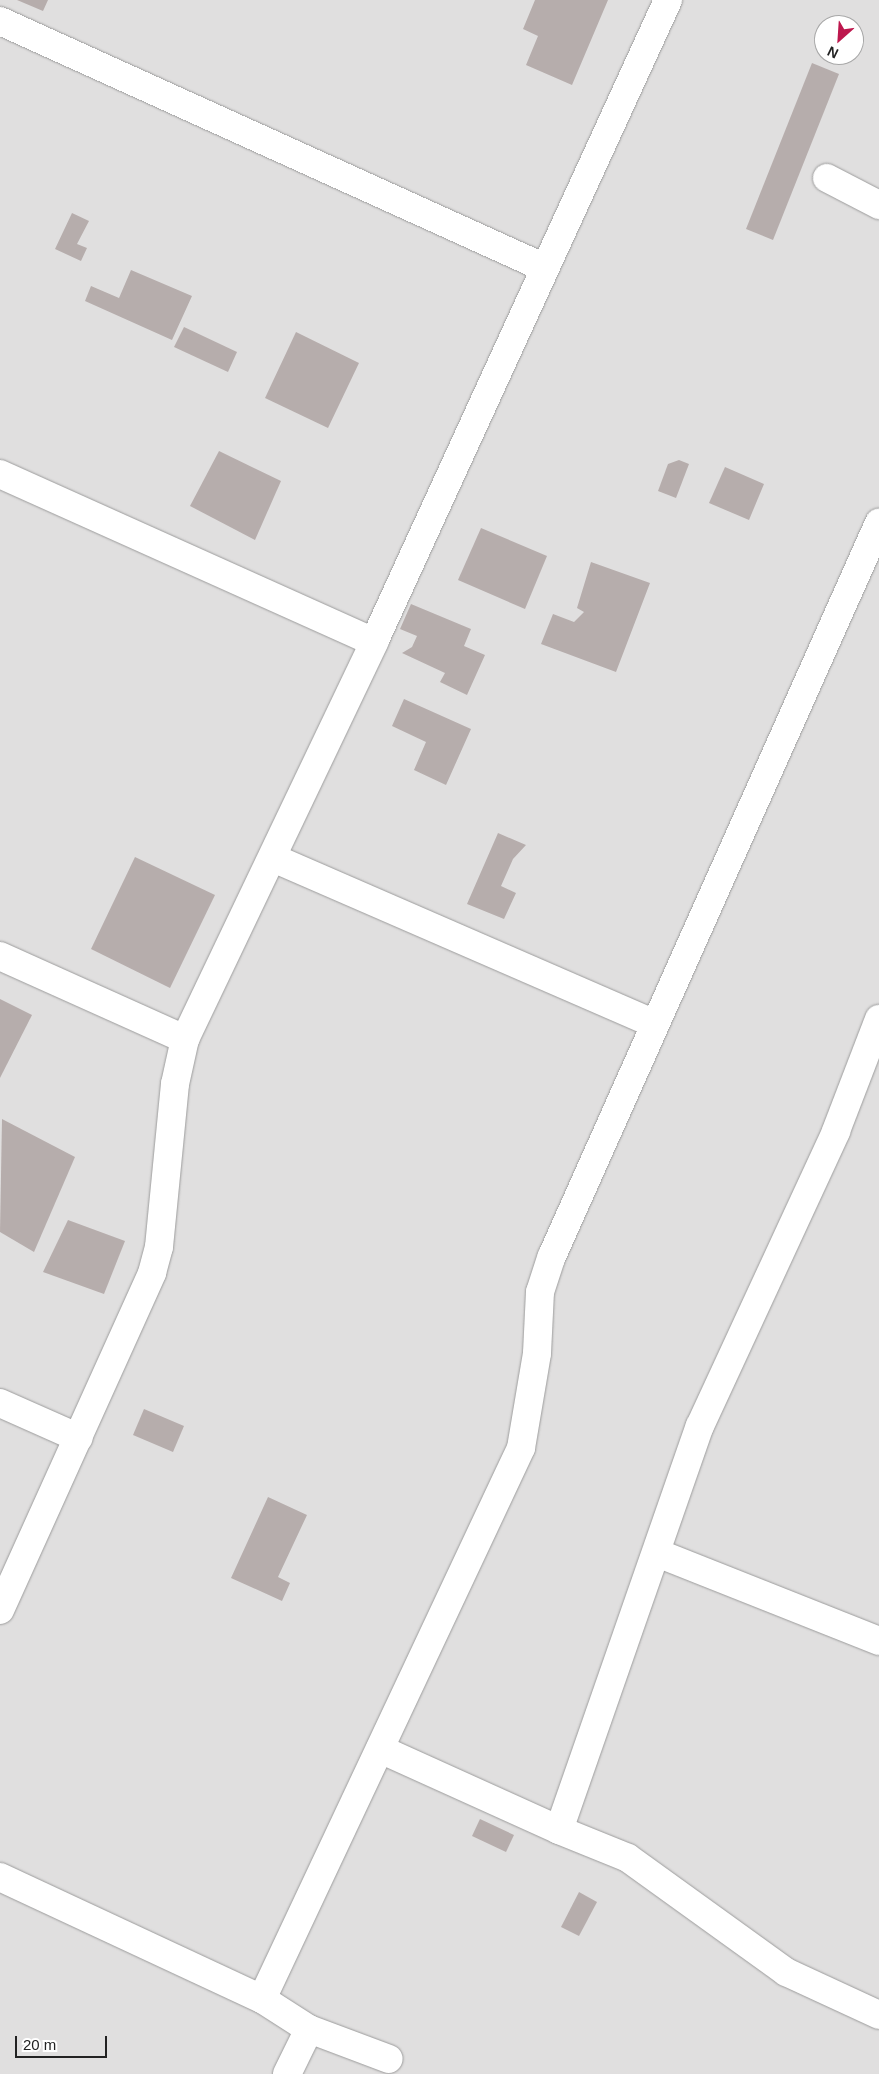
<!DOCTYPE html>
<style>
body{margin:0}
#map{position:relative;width:879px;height:2074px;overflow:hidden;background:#f1ecea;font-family:Arial,sans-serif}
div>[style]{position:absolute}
.residential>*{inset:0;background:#e0dfdf}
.building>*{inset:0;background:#b6adac}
.roads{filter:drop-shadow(0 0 1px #9c9c9c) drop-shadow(0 0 1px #9c9c9c)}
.minor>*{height:28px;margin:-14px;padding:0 14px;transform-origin:14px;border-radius:14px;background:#fff}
span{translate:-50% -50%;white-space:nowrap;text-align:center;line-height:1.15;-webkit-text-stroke:4px #fff;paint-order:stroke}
.north{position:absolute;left:814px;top:15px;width:50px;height:50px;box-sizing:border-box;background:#fff;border:1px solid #a7a7a7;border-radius:50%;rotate:206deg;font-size:14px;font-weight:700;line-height:20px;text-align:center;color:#222}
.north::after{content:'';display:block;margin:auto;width:18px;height:22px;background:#bd174d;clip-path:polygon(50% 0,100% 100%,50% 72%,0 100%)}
.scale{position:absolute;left:15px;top:2036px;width:92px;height:22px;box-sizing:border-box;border:2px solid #222;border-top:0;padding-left:6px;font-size:15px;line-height:18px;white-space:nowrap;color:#222;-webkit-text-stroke:4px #fff;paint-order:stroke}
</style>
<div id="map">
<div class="residential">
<i style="clip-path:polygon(evenodd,0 0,879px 0,879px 2074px,0 2074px,0 0,824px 25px,854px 25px,854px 55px,824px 55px,824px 25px)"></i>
</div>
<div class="building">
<i style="clip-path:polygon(17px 0,48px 0,43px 11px)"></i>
<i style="clip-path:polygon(535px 0,608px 0,572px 85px,526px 65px,538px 36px,523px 29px)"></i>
<i style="clip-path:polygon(812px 63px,839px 74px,773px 240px,746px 229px)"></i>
<i style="clip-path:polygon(72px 213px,89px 221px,77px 244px,87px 248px,81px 261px,55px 249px)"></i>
<i style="clip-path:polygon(131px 270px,192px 296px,172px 340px,85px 301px,91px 286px,119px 298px)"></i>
<i style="clip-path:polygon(184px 327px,237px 352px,228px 372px,174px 347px)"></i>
<i style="clip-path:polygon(296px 332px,359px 363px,328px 428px,265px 398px)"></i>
<i style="clip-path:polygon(219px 451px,281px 481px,255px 540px,190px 506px)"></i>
<i style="clip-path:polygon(679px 460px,689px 464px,676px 498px,658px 491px,668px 464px)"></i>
<i style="clip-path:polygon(725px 467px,764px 484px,749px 520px,709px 503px)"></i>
<i style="clip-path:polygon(481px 528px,547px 556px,525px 609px,458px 580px)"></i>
<i style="clip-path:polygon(591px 562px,650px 583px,616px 672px,541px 644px,553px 614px,574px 622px,584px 612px,577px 608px)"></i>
<i style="clip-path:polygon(411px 604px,471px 629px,464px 646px,485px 655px,467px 695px,440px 682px,445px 673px,402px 653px,412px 647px,417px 636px,400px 629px)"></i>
<i style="clip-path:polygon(404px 699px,471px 729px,446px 785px,414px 770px,426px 742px,392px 726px)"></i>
<i style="clip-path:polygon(498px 833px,526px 845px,513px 859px,501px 886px,516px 893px,504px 919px,467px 904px)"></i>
<i style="clip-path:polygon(135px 857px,215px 895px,170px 988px,91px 949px)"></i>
<i style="clip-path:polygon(0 999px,32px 1015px,0 1078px)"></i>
<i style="clip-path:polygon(2px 1119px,75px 1157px,34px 1252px,0 1232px)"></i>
<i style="clip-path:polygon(68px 1220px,125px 1241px,104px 1294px,43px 1272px)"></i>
<i style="clip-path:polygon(144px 1409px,184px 1426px,173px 1452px,133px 1435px)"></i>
<i style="clip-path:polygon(268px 1497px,307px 1515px,278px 1577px,290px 1583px,282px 1601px,231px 1578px)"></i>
<i style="clip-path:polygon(480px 1819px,514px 1835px,506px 1852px,472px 1836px)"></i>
<i style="clip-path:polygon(579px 1892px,597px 1902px,579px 1936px,561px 1927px)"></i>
</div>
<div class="roads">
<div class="minor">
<i style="left:0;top:21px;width:598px;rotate:24.38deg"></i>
<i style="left:827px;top:178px;width:59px;rotate:27.4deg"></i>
<i style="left:0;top:474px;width:410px;rotate:24.2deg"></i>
<i style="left:273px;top:858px;width:416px;rotate:23.5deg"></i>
<i style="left:0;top:956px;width:203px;rotate:24.2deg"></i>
<i style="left:0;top:1403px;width:86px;rotate:23.9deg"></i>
<i style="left:657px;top:1553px;width:239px;rotate:21.6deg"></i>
<i style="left:0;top:1610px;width:370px;rotate:-65.7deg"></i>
<i style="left:152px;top:1273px;width:27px;rotate:-75deg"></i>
<i style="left:159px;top:1247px;width:164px;rotate:-84.4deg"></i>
<i style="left:175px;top:1084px;width:46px;rotate:-77.5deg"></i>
<i style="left:185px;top:1039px;width:440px;rotate:-64.5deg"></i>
<i style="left:374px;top:642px;width:706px;rotate:-65.39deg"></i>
<i style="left:380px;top:1749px;width:196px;rotate:24.3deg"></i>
<i style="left:559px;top:1830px;width:74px;rotate:22.1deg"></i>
<i style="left:628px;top:1858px;width:195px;rotate:35.8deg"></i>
<i style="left:786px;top:1972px;width:102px;rotate:24.8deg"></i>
<i style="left:559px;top:1830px;width:428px;rotate:-70.8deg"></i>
<i style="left:700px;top:1426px;width:325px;rotate:-65.2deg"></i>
<i style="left:836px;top:1131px;width:120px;rotate:-69deg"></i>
<i style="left:0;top:1877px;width:289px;rotate:25deg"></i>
<i style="left:262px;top:1999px;width:56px;rotate:32.6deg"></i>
<i style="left:309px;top:2029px;width:85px;rotate:20.6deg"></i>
<i style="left:262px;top:1999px;width:609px;rotate:-64.82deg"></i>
<i style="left:521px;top:1448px;width:96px;rotate:-80.4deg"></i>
<i style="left:537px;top:1353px;width:61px;rotate:-87.2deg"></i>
<i style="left:540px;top:1292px;width:38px;rotate:-72deg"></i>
<i style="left:552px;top:1256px;width:803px;rotate:-65.96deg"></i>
<i style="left:287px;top:2074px;width:50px;rotate:-63.9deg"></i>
</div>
</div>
<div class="north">N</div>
<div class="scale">20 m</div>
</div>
